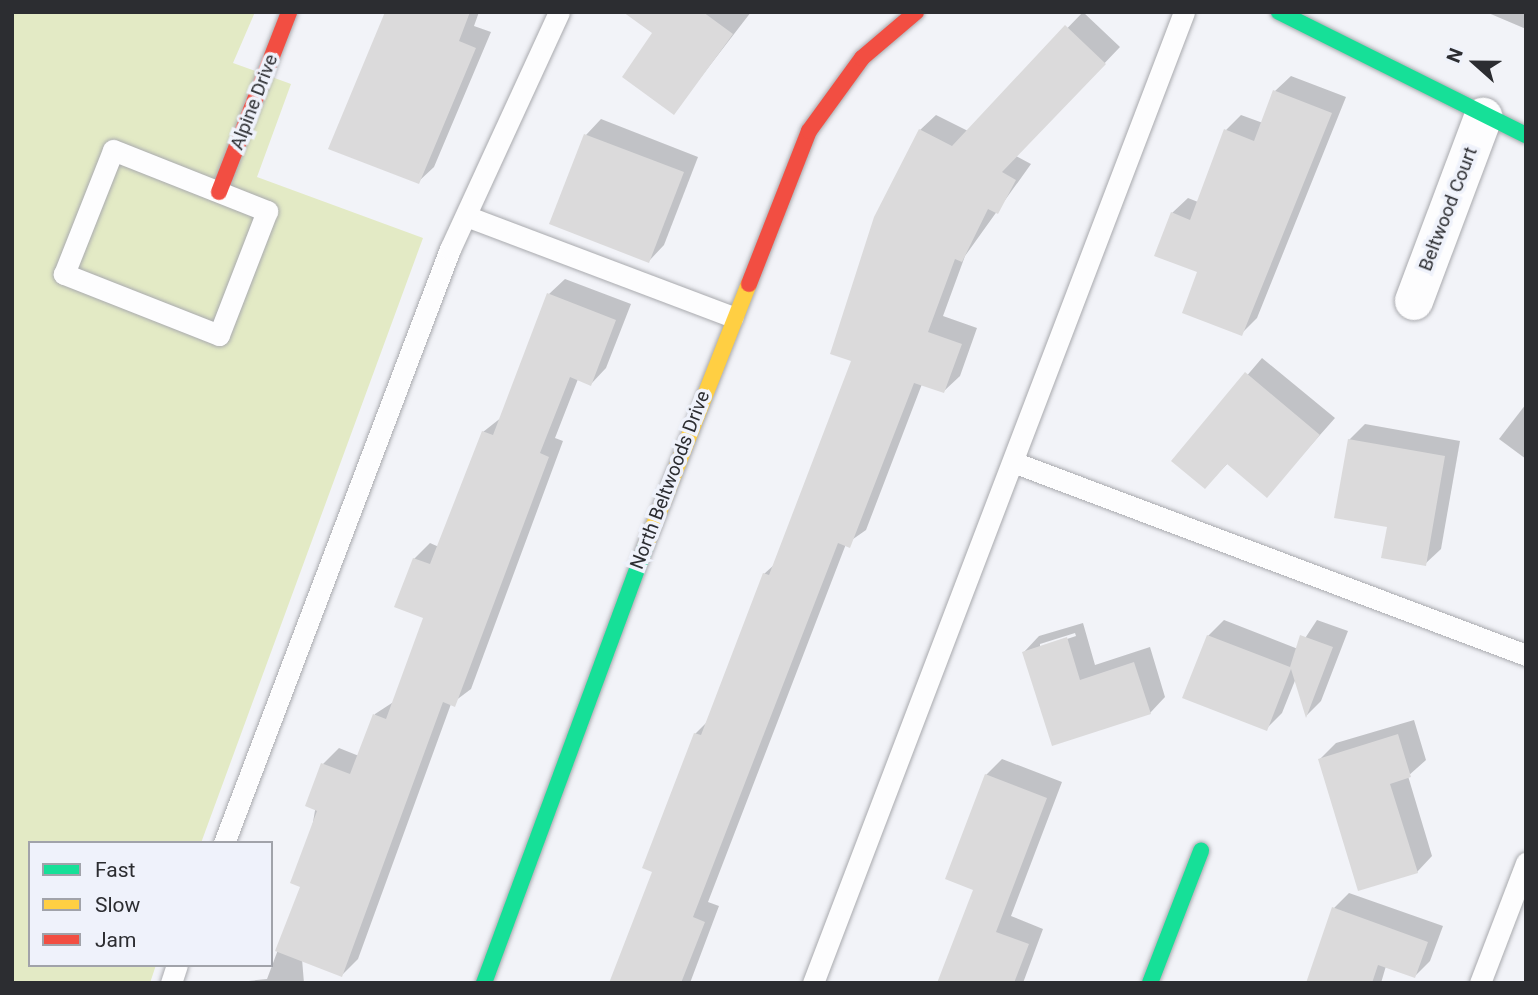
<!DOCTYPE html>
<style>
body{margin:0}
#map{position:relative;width:1538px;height:995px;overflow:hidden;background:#f2f3f8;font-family:Roboto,sans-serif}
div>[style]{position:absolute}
.green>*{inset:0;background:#e3eac5}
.shadow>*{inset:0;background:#0003}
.building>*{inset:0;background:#dbdadb}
.roads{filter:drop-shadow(0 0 2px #a9aaae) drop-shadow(0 0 2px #a9aaae)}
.lane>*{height:21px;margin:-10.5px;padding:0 10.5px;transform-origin:10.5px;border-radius:10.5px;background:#fdfdfe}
.street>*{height:38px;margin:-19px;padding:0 19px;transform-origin:19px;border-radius:19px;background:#fdfdfe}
.fast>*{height:16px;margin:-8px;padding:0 8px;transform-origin:8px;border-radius:8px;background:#16e098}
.slow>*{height:16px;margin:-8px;padding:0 8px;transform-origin:8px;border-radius:8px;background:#ffcf43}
.jam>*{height:16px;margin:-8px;padding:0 8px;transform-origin:8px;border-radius:8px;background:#f24e42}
span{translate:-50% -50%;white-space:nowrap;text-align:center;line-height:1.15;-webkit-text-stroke:7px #eff2fb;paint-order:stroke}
.street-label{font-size:19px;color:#2c2d31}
.frame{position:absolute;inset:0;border:14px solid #2c2d31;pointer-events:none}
.legend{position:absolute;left:28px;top:841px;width:245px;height:126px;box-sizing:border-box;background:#eff2fb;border:2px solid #a1a3aa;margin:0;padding:9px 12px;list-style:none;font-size:21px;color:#2c2d31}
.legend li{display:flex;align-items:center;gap:14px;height:35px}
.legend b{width:35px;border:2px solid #a1a3aa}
.north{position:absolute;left:1440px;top:28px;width:70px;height:70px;-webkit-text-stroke:5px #eff2fb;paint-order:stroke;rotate:291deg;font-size:19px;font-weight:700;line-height:28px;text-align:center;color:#2c2d31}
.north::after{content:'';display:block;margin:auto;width:24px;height:32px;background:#2c2d31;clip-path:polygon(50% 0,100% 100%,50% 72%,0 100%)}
</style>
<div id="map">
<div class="green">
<i style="clip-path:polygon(12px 12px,255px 12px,233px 63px,291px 84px,257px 177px,423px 238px,201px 843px,30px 843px,30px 965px,156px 965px,150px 983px,12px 983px)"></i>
</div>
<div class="shadow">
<i style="clip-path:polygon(385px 12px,479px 12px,474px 26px,491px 32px,434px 167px,418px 182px)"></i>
<i style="clip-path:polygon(626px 12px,751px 12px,674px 112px,655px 33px)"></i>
<i style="clip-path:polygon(1083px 12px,1120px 47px,1016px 156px,1031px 164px,965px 256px,943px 316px,977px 328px,960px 376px,944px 391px,922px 384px,866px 530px,846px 544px,708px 902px,719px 906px,690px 983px,611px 983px,654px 871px,695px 734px,708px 721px,764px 574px,775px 564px,853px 360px,920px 130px,936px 115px,968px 131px)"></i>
<i style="clip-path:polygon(1486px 12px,1526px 12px,1526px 29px)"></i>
<i style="clip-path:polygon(1291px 76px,1346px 97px,1257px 318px,1241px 334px,1199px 271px,1172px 213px,1188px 198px,1198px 202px,1226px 130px,1241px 115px,1263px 123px,1275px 91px)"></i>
<i style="clip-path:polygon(601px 119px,698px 157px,664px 245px,649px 261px,552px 223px,586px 135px)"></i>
<i style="clip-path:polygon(565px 279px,631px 304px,606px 368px,591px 384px,578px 379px,555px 438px,563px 441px,471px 689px,451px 704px,358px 959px,342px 975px,302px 959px,304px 983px,229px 983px,267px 979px,302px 886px,323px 764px,339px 748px,359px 756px,375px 714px,395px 701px,425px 617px,414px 559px,430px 543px,439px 547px,483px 432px,502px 417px,549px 294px)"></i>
<i style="clip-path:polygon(1262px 358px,1335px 418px,1267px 495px,1228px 463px,1205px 487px,1174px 461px)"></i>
<i style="clip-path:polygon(1526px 404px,1526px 459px,1499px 439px)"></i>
<i style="clip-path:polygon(1365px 424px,1460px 441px,1441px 549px,1425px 564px,1389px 526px,1349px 440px)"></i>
<i style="clip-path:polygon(1224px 620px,1298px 649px,1317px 620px,1348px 631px,1321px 701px,1307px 715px,1296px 678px,1282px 713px,1267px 728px,1208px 636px)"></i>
<i style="clip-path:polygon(evenodd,1083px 623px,1095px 665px,1150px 647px,1165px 697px,1150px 713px,1053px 744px,1024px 652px,1039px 636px,1083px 623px,1075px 633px,1076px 636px,1040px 648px,1040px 644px,1075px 633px)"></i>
<i style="clip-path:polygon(1414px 720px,1426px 760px,1408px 776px,1432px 856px,1417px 872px,1320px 759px,1336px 743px)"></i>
<i style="clip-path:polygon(1002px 759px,1062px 782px,1011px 916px,1043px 929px,1023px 983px,939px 983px,975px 889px,986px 775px)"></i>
<i style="clip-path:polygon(1349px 893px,1443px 926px,1430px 961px,1415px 976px,1386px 966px,1381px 983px,1307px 983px,1334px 908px)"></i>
</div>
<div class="building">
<i style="clip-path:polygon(385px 12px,470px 12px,459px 41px,476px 48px,419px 184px,328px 149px)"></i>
<i style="clip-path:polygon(623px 12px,703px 12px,733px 34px,674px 115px,622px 77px,652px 33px)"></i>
<i style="clip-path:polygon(1065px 25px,1106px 64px,1002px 172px,1016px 180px,998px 214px,988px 209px,962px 262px,955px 259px,928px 332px,962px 344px,944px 393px,914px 383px,850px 548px,838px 543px,693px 917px,705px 922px,681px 983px,609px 983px,652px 872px,642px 868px,694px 733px,701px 735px,763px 573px,769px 575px,851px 361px,830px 354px,874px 217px,919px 129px,952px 146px)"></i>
<i style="clip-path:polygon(1273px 90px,1332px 113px,1242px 336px,1182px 313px,1197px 272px,1154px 256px,1171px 212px,1190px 220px,1224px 129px,1254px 141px)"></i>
<i style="clip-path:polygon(584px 134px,684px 172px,649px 263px,549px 224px)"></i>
<i style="clip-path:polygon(547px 293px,616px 320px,591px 386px,570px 377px,540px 453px,549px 457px,455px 707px,443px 702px,342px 977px,275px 951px,300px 887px,290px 883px,317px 811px,305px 806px,321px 763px,350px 774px,373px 714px,386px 719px,423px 618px,394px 607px,413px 558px,430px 564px,482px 431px,493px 435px)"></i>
<i style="clip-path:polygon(1245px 372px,1320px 435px,1267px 498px,1227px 464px,1205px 489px,1171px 461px)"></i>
<i style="clip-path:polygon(1348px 439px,1445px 456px,1426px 566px,1381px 558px,1387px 527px,1334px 518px)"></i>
<i style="clip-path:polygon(1207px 635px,1290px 667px,1300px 635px,1333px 647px,1306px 718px,1291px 669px,1267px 731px,1182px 698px)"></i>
<i style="clip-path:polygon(1067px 637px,1080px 680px,1134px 662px,1151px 714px,1052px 746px,1022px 652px)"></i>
<i style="clip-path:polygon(1398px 734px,1411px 777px,1390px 784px,1418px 873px,1358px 891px,1318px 759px)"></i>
<i style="clip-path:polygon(985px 774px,1047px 798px,996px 932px,1029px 944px,1014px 983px,937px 983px,973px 890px,945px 879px)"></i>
<i style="clip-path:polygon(1332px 907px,1428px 942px,1415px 978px,1378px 965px,1372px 983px,1306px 983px)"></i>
</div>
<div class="roads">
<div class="lane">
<i style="left:113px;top:150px;width:166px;rotate:21.6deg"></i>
<i style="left:267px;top:211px;width:133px;rotate:111.2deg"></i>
<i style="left:219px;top:335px;width:167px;rotate:-158.5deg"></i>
<i style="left:64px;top:274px;width:133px;rotate:-68.4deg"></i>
<i style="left:466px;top:216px;width:285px;rotate:20.7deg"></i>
<i style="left:1013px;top:462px;width:548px;rotate:20.62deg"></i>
<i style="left:224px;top:843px;width:636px;rotate:-69.17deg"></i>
<i style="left:450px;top:249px;width:261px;rotate:-65.3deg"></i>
<i style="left:171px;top:983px;width:19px;rotate:-72deg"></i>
<i style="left:813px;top:983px;width:1039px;rotate:-69.09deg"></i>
<i style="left:1480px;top:983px;width:129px;rotate:-69deg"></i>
</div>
<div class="street">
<i style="left:1414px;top:301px;width:197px;rotate:-69.4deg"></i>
</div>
<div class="fast">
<i style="left:1279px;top:12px;width:276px;rotate:26.5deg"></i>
<i style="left:484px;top:983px;width:467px;rotate:-69.7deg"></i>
<i style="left:1150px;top:983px;width:142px;rotate:-68.9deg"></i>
</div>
<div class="slow">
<i style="left:646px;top:545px;width:281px;rotate:-68.5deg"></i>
</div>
<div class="jam">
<i style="left:219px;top:192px;width:193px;rotate:-68.7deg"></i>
<i style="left:749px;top:284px;width:164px;rotate:-68.6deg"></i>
<i style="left:809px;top:131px;width:90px;rotate:-54deg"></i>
<i style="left:862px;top:58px;width:71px;rotate:-40.4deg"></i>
</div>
</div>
<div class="street-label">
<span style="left:254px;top:102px;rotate:-69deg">Alpine Drive</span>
<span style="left:1448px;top:209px;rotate:-69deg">Beltwood Court</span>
<span style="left:670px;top:480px;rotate:-69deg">North Beltwoods Drive</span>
</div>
<div class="frame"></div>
<ul class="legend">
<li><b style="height:9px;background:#16e098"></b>Fast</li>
<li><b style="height:9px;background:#ffcf43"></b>Slow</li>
<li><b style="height:9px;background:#f24e42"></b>Jam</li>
</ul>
<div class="north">N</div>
</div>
